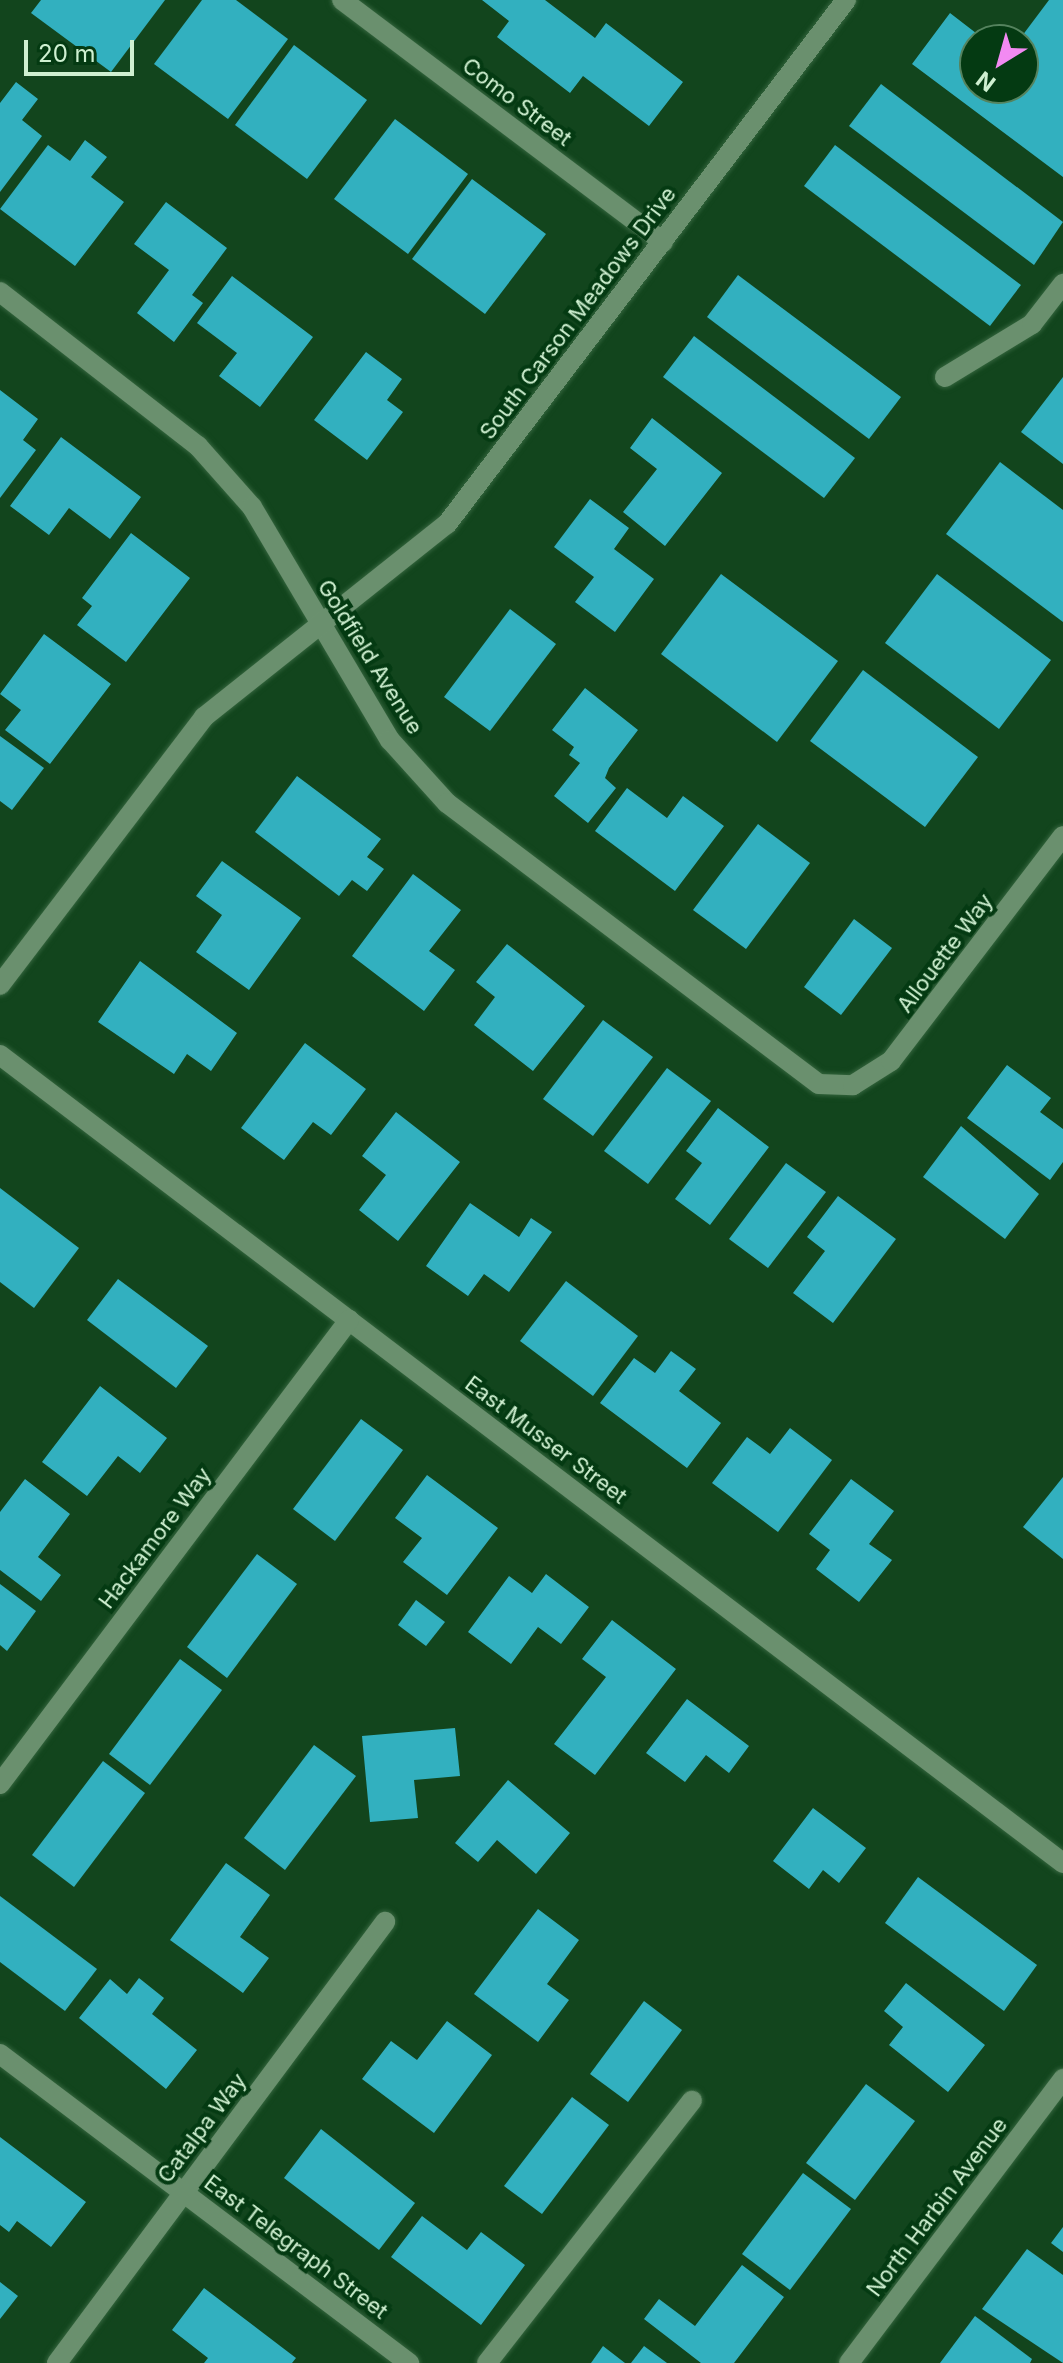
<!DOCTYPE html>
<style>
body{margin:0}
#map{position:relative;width:1063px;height:2363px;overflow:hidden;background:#12451d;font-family:Inter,sans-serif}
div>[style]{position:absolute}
.building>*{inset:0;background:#32b0bf}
.roads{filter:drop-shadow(0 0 2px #34643d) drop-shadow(0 0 2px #34643d)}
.minor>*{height:20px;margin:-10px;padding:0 10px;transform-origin:10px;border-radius:10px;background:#6a906e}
span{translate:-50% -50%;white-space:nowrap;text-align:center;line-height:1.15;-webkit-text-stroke:8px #043a12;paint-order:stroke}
.street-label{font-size:22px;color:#cff0d1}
.north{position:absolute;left:959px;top:24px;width:80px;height:80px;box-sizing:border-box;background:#043a12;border:2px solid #55835e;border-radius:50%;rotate:217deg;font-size:22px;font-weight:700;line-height:32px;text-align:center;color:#cff0d1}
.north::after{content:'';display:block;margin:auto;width:28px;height:36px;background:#f28af2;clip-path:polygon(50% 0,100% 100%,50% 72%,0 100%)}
.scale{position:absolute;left:24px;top:40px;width:110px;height:36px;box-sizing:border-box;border:4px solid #cff0d1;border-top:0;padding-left:10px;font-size:24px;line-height:28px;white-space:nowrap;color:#cff0d1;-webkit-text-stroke:6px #043a12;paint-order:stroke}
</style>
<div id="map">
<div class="building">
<i style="clip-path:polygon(41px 0,165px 0,111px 72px,31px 13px)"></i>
<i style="clip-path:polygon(202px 0,236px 0,288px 39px,228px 119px,154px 64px)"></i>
<i style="clip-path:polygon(482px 0,545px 0,595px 38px,606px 23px,683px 82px,649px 126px,583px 76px,570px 93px,497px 37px,509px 21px)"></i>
<i style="clip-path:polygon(1049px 0,1063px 0,1063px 177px,912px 64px,950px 13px,985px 40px,975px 40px,975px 88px,1023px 88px,1019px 40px)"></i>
<i style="clip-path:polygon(294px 45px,367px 100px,307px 179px,235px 125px)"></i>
<i style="clip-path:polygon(16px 82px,38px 99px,22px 120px,42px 136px,0 192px,0 103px)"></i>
<i style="clip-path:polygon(881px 84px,1063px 222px,1034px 265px,849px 126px)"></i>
<i style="clip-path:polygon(395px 119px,468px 174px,408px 254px,334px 199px)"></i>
<i style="clip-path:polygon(85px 140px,107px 157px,91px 177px,124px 202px,75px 266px,0 209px,48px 145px,70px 161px)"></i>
<i style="clip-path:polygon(835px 145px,1021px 285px,990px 326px,804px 186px)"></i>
<i style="clip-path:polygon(472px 179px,546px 234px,485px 314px,412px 259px)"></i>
<i style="clip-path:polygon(166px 202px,227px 248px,192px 295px,203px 303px,174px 342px,137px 313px,169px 270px,134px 244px)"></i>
<i style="clip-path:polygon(738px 275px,901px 397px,869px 439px,707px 317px)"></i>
<i style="clip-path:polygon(232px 276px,313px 337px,260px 407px,219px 376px,237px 353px,197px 323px)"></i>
<i style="clip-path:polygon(694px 336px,855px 458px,824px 498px,663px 377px)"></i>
<i style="clip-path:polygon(366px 352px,402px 379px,387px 400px,403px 412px,367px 460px,314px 420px)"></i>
<i style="clip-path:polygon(1063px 377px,1063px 464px,1021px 432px)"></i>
<i style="clip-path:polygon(0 390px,38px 419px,23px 440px,36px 450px,0 498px)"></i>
<i style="clip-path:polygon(652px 418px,722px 473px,665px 546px,623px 512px,657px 469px,630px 448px)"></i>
<i style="clip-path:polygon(61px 437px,141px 497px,110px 539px,69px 508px,49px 535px,10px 506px)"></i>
<i style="clip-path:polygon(1000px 462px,1063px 510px,1063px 622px,946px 534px)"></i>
<i style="clip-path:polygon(590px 499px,629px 528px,614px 549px,654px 579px,615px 632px,575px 602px,594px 577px,554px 547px)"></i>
<i style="clip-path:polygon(131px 533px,190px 578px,126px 662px,77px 625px,92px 606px,82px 598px)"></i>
<i style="clip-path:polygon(721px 574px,838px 661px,777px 742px,661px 654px)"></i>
<i style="clip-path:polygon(937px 574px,1051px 660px,999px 729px,885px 643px)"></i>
<i style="clip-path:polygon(510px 609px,556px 644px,490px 731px,444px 697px)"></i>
<i style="clip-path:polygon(44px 634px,111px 684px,50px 764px,5px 730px,21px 710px,0 694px)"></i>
<i style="clip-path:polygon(863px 670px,978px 757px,925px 827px,810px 741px)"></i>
<i style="clip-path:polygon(585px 688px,638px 730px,609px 768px,605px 778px,616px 788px,588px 823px,554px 796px,580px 763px,569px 755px,574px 747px,552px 730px)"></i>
<i style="clip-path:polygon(0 736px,44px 768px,12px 810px,0 801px)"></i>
<i style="clip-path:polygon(297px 776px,381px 839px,367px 857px,384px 869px,367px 891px,352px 880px,339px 896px,255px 832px)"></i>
<i style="clip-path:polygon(627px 788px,667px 818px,683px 796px,724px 826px,675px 891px,595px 831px)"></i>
<i style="clip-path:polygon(758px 824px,810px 863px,746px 949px,693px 910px)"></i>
<i style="clip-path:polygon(222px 861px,301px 918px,249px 990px,196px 952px,222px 915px,196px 896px)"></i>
<i style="clip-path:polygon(413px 874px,461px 910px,429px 951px,455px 970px,424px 1011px,352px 956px)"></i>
<i style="clip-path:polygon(854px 919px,892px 948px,841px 1015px,804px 987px)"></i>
<i style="clip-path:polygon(507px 944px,585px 1006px,533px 1071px,474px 1025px,495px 997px,476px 982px)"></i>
<i style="clip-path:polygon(140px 961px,237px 1033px,211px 1071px,187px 1054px,174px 1074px,98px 1022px)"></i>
<i style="clip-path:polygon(603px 1020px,653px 1057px,593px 1136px,543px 1099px)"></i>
<i style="clip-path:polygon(305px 1043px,366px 1089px,331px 1135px,313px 1122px,284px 1160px,241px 1128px)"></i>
<i style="clip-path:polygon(1007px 1065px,1051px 1098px,1040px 1112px,1063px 1129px,1063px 1162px,1050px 1180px,967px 1118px)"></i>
<i style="clip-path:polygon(667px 1068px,711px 1101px,648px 1184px,604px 1151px)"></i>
<i style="clip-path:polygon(718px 1108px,769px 1147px,710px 1225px,675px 1199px,702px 1163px,686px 1151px)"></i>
<i style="clip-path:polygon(396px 1112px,460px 1162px,398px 1241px,359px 1210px,386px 1175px,362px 1156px)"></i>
<i style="clip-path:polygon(961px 1126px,1039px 1194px,1005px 1239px,923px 1177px)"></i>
<i style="clip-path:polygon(786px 1163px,826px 1192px,768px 1268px,729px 1239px)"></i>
<i style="clip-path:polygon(0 1188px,79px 1248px,34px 1308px,0 1282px)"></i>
<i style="clip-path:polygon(838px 1196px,896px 1239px,833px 1323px,793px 1293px,825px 1251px,807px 1237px)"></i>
<i style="clip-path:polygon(470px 1203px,519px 1237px,531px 1218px,552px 1232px,509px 1292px,484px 1274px,468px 1296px,426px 1266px)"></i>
<i style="clip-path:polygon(118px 1279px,208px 1346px,176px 1388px,87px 1320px)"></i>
<i style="clip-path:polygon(566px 1281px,638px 1336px,593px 1396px,520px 1341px)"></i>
<i style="clip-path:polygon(671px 1351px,696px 1369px,679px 1391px,721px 1423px,687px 1468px,600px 1403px,634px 1358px,655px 1373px)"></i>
<i style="clip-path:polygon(100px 1386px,167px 1438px,140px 1473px,118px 1456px,87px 1496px,42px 1462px)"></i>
<i style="clip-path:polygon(361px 1419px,403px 1450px,335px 1541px,293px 1509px)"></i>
<i style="clip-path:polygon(790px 1428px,832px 1460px,778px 1532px,712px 1483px,747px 1437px,770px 1454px)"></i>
<i style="clip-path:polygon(427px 1475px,498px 1528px,447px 1595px,403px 1562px,422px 1538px,395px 1518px)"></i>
<i style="clip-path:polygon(1063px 1477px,1063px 1559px,1023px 1527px)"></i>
<i style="clip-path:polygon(25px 1479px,70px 1514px,38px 1557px,61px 1575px,41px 1601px,0 1570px,0 1512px)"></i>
<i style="clip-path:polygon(851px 1479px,894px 1511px,869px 1544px,892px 1560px,859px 1602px,816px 1569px,830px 1550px,809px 1534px)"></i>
<i style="clip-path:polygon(257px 1554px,297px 1584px,227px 1678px,187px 1647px)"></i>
<i style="clip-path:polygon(546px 1574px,589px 1607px,561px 1644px,538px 1627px,511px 1664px,468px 1632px,509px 1576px,532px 1593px)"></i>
<i style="clip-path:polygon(0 1584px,36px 1611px,7px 1651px,0 1645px)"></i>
<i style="clip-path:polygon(416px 1600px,445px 1622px,426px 1646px,398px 1625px)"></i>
<i style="clip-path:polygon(612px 1620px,676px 1669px,595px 1775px,554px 1744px,606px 1677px,582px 1659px)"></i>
<i style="clip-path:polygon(180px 1659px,222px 1690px,150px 1785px,109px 1754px)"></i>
<i style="clip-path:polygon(687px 1699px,749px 1746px,729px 1773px,706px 1755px,685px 1782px,646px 1753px)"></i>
<i style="clip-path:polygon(455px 1728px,460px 1776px,414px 1780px,418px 1818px,370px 1822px,362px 1736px)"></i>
<i style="clip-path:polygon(314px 1745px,356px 1776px,285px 1870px,244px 1838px)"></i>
<i style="clip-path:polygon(103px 1761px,145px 1793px,74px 1887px,32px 1855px)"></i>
<i style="clip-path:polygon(508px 1780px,570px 1833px,536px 1874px,497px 1840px,478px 1862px,455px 1843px)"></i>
<i style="clip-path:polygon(813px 1808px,866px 1848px,839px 1883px,823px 1870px,809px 1889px,773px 1861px)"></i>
<i style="clip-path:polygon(226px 1863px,270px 1895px,240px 1937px,269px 1958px,243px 1993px,170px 1940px)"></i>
<i style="clip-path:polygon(918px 1877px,1037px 1965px,1004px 2011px,885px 1923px)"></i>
<i style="clip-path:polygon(0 1896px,97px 1969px,65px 2011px,0 1962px)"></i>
<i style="clip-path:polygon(538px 1909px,579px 1940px,547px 1984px,569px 2000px,538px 2042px,474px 1994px)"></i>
<i style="clip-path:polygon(139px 1978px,164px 1998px,152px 2014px,197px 2050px,166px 2089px,79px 2018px,110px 1979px,127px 1994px)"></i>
<i style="clip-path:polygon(906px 1983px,985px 2045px,948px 2092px,889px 2045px,903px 2027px,884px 2011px)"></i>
<i style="clip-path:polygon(644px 2001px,682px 2030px,628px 2102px,590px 2074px)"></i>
<i style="clip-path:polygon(447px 2021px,492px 2055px,434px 2133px,362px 2079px,391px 2041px,417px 2060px)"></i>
<i style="clip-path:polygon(866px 2084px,915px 2121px,855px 2200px,806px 2163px)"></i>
<i style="clip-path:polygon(572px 2097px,609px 2125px,542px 2214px,504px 2186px)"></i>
<i style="clip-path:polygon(321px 2129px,415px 2203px,379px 2250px,284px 2178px)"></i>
<i style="clip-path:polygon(0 2137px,86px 2202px,51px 2247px,17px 2221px,9px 2232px,0 2225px)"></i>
<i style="clip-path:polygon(803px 2173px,851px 2209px,790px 2290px,742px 2254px)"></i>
<i style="clip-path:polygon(422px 2216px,467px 2250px,481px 2232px,525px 2265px,481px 2325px,391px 2257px)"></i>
<i style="clip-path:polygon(1063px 2227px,1063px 2252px,1051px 2243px)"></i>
<i style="clip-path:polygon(1027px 2249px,1063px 2275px,1063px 2363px,982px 2309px)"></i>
<i style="clip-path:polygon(742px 2265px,784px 2297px,734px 2363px,701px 2363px,644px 2319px,659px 2299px,695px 2326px)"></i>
<i style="clip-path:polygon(0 2282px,18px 2296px,0 2319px)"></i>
<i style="clip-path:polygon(204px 2288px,296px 2358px,292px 2363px,204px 2363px,208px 2358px,172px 2330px)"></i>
<i style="clip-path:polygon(975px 2316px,1032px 2359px,1030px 2363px,940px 2363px)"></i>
<i style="clip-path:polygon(603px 2346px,625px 2363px,591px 2363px)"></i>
<i style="clip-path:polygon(644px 2346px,667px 2363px,631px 2363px)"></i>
</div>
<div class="roads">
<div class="minor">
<i style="left:342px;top:0;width:402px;rotate:37deg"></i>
<i style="left:0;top:292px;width:251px;rotate:37.9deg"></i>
<i style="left:198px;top:446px;width:81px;rotate:48.5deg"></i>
<i style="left:252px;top:507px;width:271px;rotate:59.4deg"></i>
<i style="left:390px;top:740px;width:85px;rotate:47.9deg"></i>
<i style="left:447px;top:803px;width:466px;rotate:37.1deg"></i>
<i style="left:819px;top:1084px;width:34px;rotate:2deg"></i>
<i style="left:853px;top:1085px;width:45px;rotate:-32.3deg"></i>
<i style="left:891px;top:1061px;width:283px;rotate:-52.6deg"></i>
<i style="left:945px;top:377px;width:102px;rotate:-31.3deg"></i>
<i style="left:1032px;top:324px;width:51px;rotate:-52.2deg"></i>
<i style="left:0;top:985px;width:337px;rotate:-52.7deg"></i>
<i style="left:204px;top:717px;width:310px;rotate:-38.5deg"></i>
<i style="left:447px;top:524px;width:659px;rotate:-52.71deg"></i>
<i style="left:0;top:1055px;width:1335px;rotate:37.24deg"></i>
<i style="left:0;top:1784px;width:581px;rotate:-53.05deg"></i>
<i style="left:0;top:2054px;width:513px;rotate:37.07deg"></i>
<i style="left:57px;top:2363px;width:550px;rotate:-53.36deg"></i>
<i style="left:487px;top:2363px;width:333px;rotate:-52deg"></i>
<i style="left:849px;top:2363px;width:356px;rotate:-53deg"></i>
</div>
</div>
<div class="street-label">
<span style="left:517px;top:102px;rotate:37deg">Como Street</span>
<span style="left:578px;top:313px;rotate:-53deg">South Carson Meadows Drive</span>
<span style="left:370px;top:657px;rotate:58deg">Goldfield Avenue</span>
<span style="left:945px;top:953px;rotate:-53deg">Allouette Way</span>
<span style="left:546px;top:1440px;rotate:37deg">East Musser Street</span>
<span style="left:155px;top:1538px;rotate:-53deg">Hackamore Way</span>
<span style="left:202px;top:2128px;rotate:-53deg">Catalpa Way</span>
<span style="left:937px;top:2207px;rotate:-53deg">North Harbin Avenue</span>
<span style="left:296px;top:2247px;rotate:37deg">East Telegraph Street</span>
</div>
<div class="north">N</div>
<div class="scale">20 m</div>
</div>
